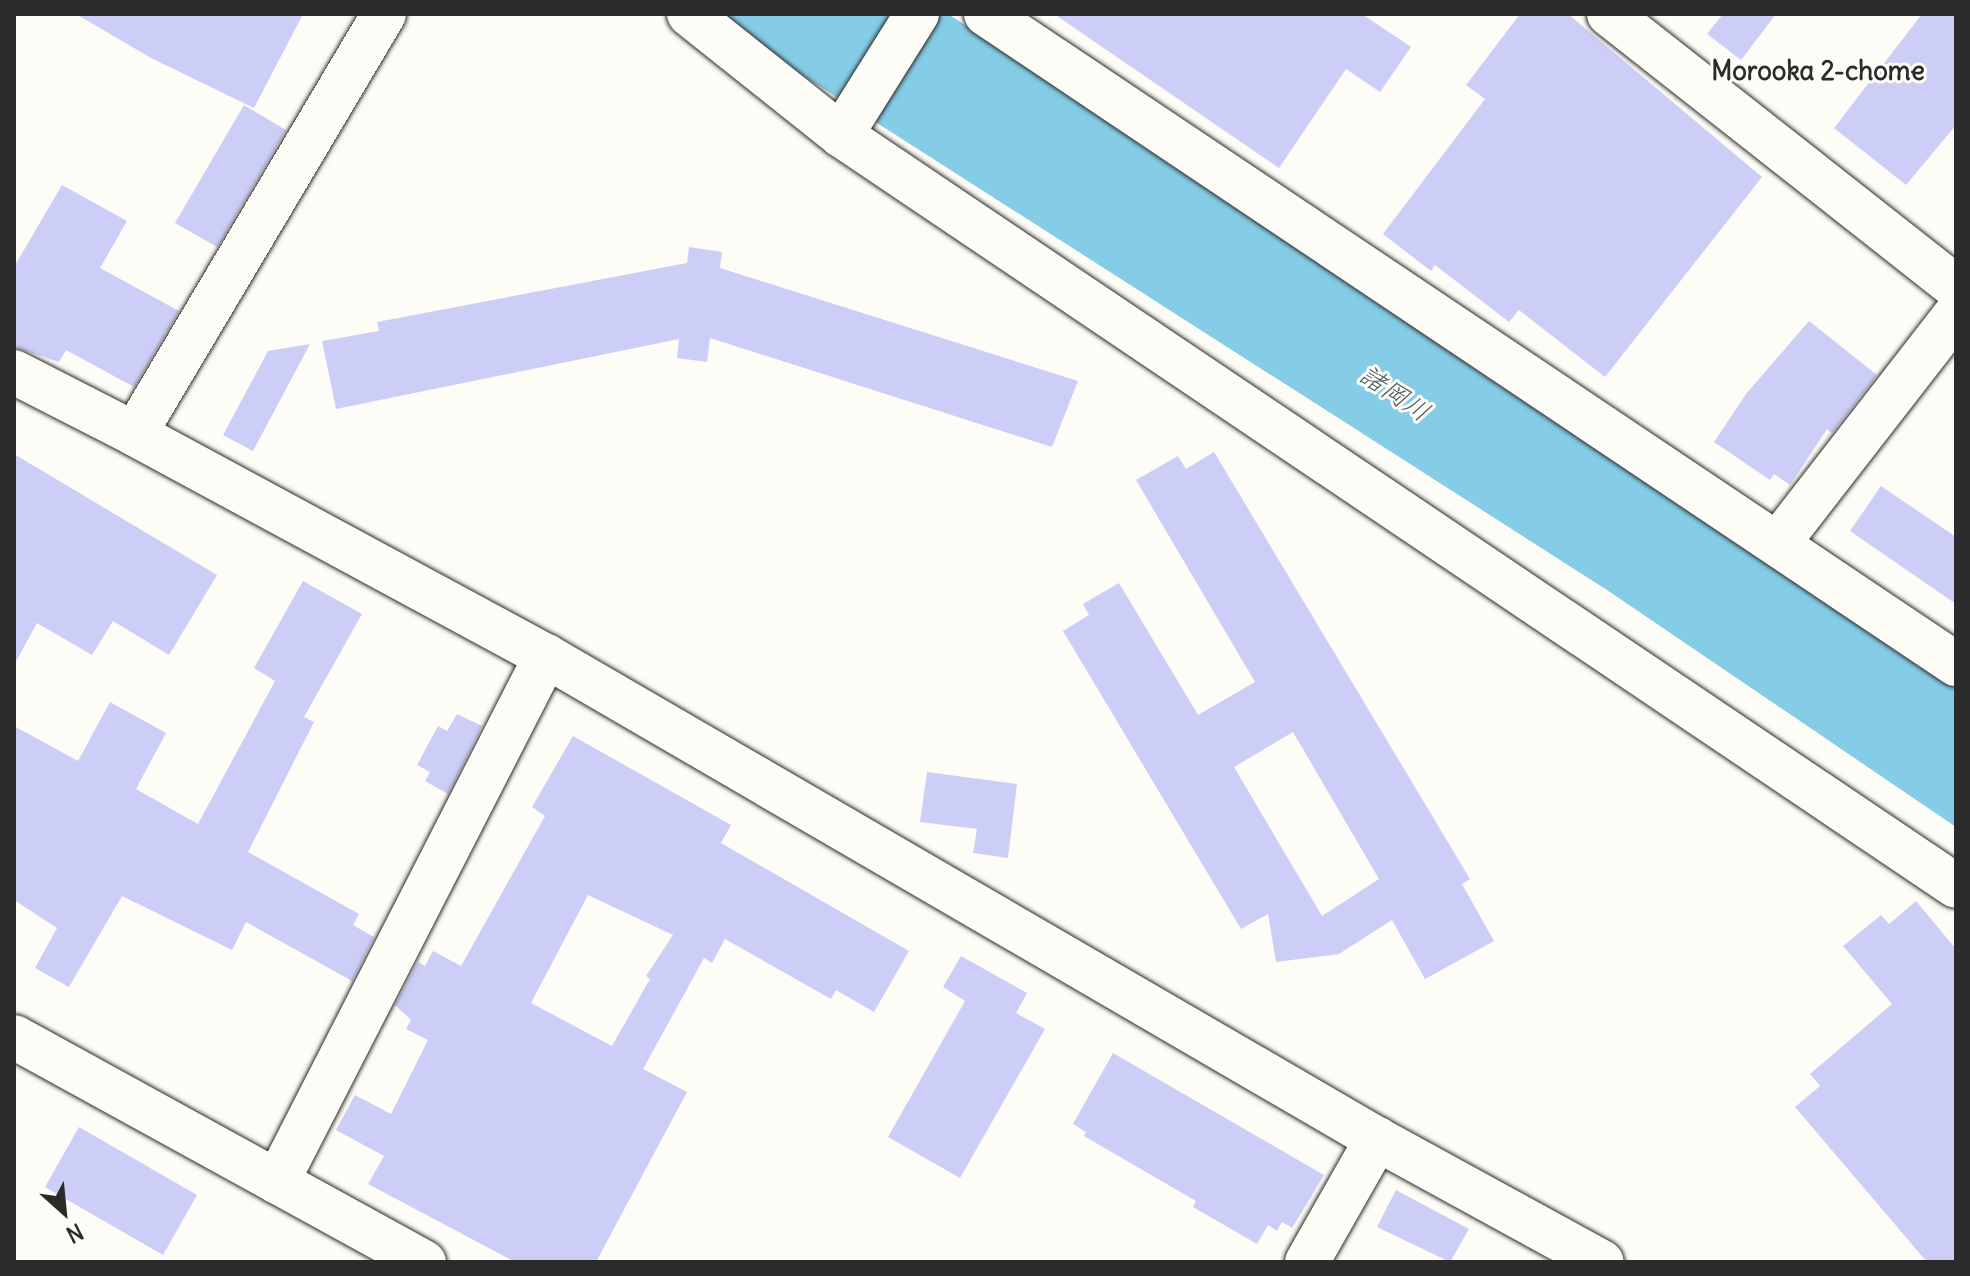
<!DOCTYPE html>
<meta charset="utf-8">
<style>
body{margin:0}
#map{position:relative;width:1970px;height:1276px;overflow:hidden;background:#fdfcf7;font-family:Delius,"Klee One",sans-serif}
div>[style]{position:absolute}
.water>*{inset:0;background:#85cce6}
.building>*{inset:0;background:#cdcef7}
.roads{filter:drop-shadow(0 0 2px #2b2b2b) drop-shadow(0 0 2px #2b2b2b)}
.minor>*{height:44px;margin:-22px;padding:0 22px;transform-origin:22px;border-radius:22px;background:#fdfcf7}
.tertiary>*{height:44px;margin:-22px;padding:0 22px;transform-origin:22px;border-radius:22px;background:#fdfcf7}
span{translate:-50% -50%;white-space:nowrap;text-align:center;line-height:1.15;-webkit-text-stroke:6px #fdfcf7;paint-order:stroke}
.neighbourhood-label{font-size:26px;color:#2b2b2b;font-weight:700}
.water-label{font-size:26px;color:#465b63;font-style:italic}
.frame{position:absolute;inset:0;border:16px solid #2b2b2b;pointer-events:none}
.north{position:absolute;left:24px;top:1172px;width:80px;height:80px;-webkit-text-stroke:6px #fdfcf7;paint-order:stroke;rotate:153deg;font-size:22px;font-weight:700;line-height:32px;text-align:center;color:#2b2b2b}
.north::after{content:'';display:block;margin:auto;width:28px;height:36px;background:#2b2b2b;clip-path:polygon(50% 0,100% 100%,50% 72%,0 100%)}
</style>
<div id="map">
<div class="water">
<i style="clip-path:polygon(724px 14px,948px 14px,1956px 662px,1956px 827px,1607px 590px,799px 73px)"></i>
</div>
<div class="building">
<i style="clip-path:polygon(76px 14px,303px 14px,254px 108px,151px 58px)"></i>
<i style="clip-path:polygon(1054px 14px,1362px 14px,1411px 47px,1380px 92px,1346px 69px,1279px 168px)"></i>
<i style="clip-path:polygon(1520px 14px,1568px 14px,1762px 177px,1605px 377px,1519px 310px,1509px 322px,1435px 265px,1431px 271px,1383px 234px,1485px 99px,1466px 85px)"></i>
<i style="clip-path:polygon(1723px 14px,1776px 14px,1741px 60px,1707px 34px)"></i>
<i style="clip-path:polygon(1922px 14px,1956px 14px,1956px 125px,1906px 185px,1834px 128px)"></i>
<i style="clip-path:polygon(244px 105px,286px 130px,217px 247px,175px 223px)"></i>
<i style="clip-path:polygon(62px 185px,127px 221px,100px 268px,179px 311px,134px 387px,66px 350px,59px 362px,14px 347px,14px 267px)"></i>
<i style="clip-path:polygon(689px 247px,722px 252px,720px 268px,1078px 381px,1052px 447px,710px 338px,707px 362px,677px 358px,679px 339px,336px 409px,322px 341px,379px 331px,377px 322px,687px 263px)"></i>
<i style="clip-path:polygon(1809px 321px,1877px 375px,1832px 433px,1827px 429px,1790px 485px,1774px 474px,1770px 480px,1714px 442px,1746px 394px)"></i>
<i style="clip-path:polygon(310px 344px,253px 451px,223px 435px,268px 351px)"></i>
<i style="clip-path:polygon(evenodd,1214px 452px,1470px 879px,1462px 884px,1494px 941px,1425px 979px,1392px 920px,1339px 954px,1276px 962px,1268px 914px,1241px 929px,1063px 631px,1089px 615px,1083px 604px,1119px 583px,1198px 715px,1255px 682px,1136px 480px,1178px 456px,1186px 469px,1214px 452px,1293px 732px,1379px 879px,1322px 916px,1234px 767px,1293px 732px)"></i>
<i style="clip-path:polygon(14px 454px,217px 575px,169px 655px,113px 621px,92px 655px,37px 623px,14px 665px)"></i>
<i style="clip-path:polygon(1881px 486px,1956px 537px,1956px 604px,1850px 531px)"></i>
<i style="clip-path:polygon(303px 581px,362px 614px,304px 717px,314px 722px,248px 852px,359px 914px,353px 925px,374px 937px,352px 981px,246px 922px,232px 950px,122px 896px,69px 987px,35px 968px,57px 928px,14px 900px,14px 726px,78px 761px,110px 702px,166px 733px,136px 789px,198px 824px,275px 681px,254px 668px)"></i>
<i style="clip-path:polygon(457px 714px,482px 726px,448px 794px,425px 781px,430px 772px,417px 765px,438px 726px,447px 731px)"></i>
<i style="clip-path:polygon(evenodd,573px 736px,731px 825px,721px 843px,909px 951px,874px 1012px,836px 990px,831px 999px,725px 939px,712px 963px,704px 958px,643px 1069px,687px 1092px,596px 1262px,515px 1262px,368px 1184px,384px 1156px,336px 1130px,355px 1095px,391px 1114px,428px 1040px,406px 1029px,411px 1020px,395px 1005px,418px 962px,425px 966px,433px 951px,461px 966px,545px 816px,532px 807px,573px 736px,588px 895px,673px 935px,646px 976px,650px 979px,612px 1046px,531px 1003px,588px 895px)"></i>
<i style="clip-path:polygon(927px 772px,1017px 784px,1008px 858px,973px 853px,977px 829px,920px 822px)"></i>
<i style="clip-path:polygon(1916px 901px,1956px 949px,1956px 1262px,1927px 1262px,1795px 1107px,1820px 1086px,1810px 1074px,1892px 1004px,1843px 946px,1881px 915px,1889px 924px)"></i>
<i style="clip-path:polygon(961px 956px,1027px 993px,1016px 1013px,1045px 1029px,960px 1178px,888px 1137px,965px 1001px,943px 987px)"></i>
<i style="clip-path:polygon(1113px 1053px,1324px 1175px,1292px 1228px,1282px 1222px,1277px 1231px,1268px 1225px,1257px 1244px,1193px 1207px,1196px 1201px,1084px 1136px,1086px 1132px,1073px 1124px)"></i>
<i style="clip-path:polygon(79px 1127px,197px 1195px,163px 1255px,45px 1187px)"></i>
<i style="clip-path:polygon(1396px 1190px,1469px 1229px,1450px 1262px,1377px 1227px)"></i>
</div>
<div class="roads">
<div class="minor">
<i style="left:384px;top:14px;width:488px;rotate:120.7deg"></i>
<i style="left:135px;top:434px;width:467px;rotate:28.4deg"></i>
<i style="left:546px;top:656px;width:961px;rotate:30.17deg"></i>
<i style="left:1377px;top:1139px;width:256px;rotate:28.7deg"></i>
<i style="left:689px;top:14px;width:194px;rotate:38.5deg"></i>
<i style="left:841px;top:135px;width:1344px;rotate:33.96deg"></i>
<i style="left:986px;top:14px;width:1168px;rotate:33.83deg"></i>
<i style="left:1609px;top:14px;width:442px;rotate:38.2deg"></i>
<i style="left:841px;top:135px;width:143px;rotate:-57.9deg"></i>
<i style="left:14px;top:372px;width:136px;rotate:27.1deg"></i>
<i style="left:1779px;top:542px;width:289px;rotate:-52.2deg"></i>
<i style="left:277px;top:1182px;width:591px;rotate:-62.91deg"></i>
<i style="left:1307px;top:1262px;width:142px;rotate:-60.4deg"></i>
</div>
<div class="tertiary">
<i style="left:14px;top:1037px;width:468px;rotate:28.8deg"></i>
</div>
</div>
<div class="neighbourhood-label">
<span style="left:1818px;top:71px">Morooka 2-chome</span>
</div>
<div class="water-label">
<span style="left:1395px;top:393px;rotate:34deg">諸岡川</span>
</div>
<div class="frame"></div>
<div class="north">N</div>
</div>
